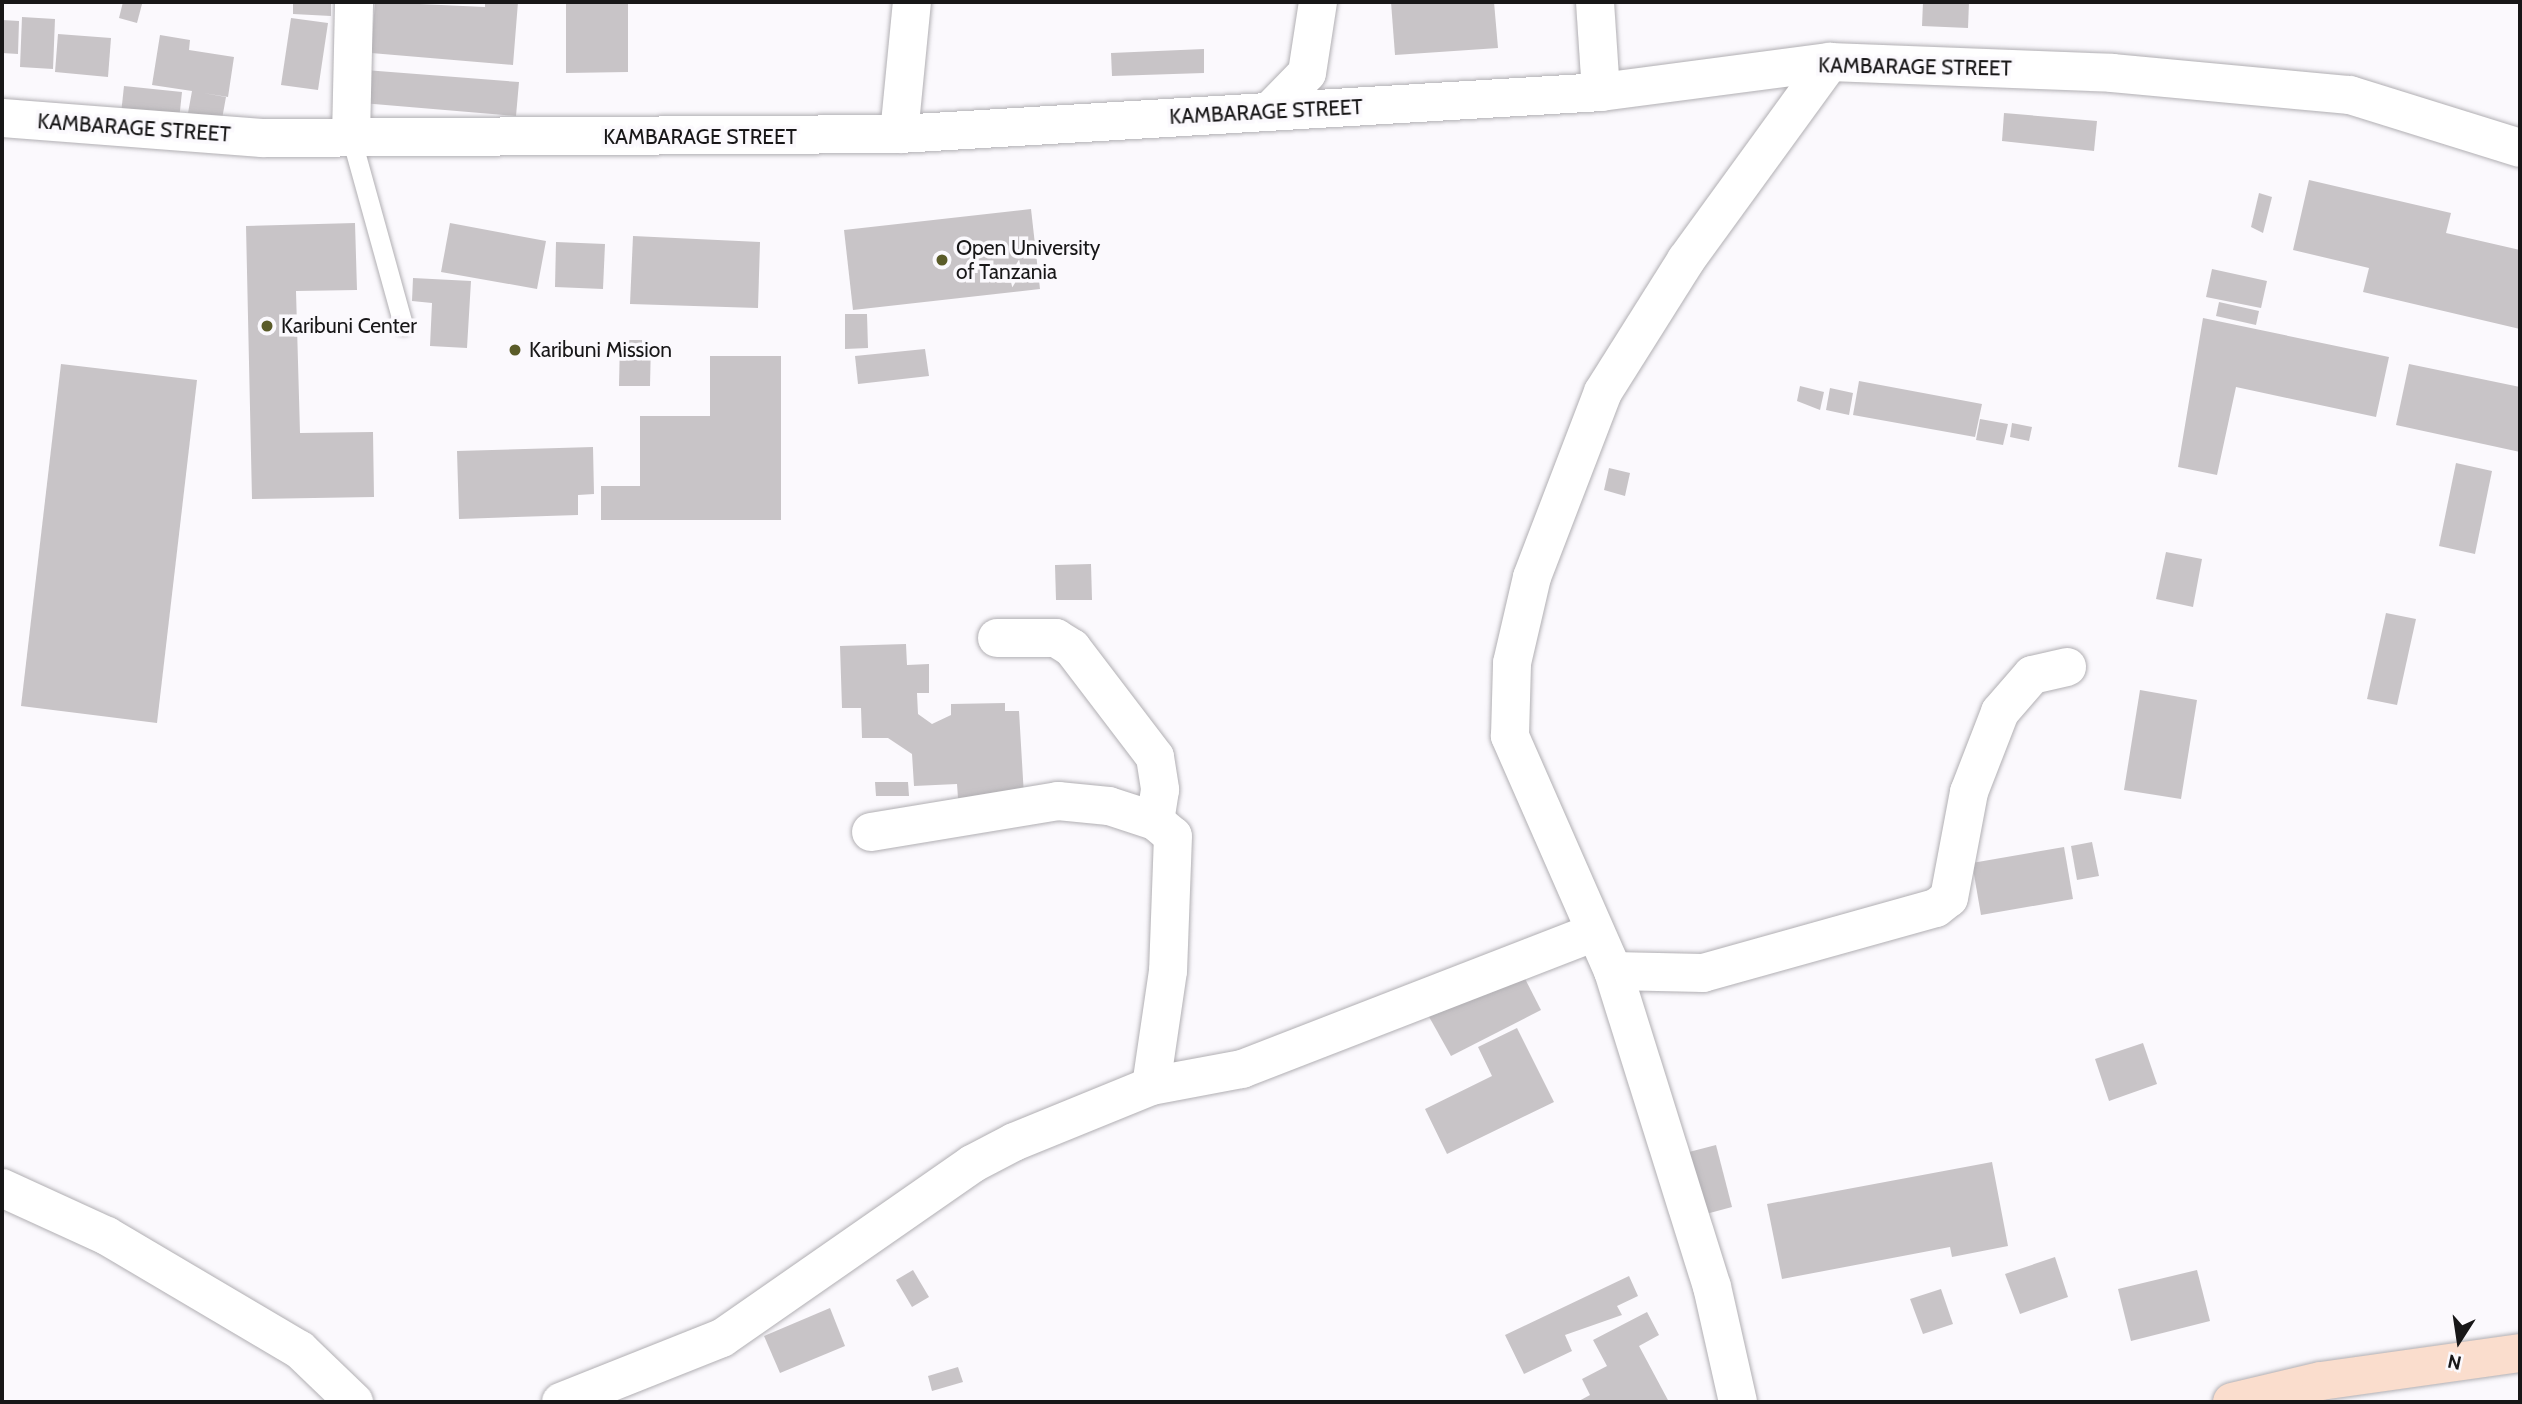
<!DOCTYPE html>
<style>
body{margin:0}
#map{position:relative;width:2522px;height:1404px;overflow:hidden;background:#fbf9fd;font-family:Cabin,sans-serif}
div>[style]{position:absolute}
.building>*{inset:0;background:#c8c4c7}
.roads{filter:drop-shadow(0 0 2px #b1afb3) drop-shadow(0 0 2px #b1afb3)}
.lane>*{height:19px;margin:-9.5px;padding:0 9.5px;transform-origin:9.5px;border-radius:9.5px;background:#fff}
.street>*{height:38px;margin:-19px;padding:0 19px;transform-origin:19px;border-radius:19px;background:#fff}
.secondary>*{height:38px;margin:-19px;padding:0 19px;transform-origin:19px;border-radius:19px;background:#faddcd}
.dots>*{width:19px;height:19px;translate:-50% -50%;box-sizing:border-box;border:4px solid #fbf9fd;border-radius:50%}
span{translate:-50% -50%;white-space:nowrap;text-align:center;line-height:1.15;-webkit-text-stroke:7px #fbf9fd;paint-order:stroke}
.street-label{font-size:21px;color:#181718}
.poi-label{font-size:21px;color:#181718}
.left{translate:0 -50%;text-align:left}
.frame{position:absolute;inset:0;border:4px solid #181718;pointer-events:none}
.north{position:absolute;left:2424px;top:1306px;width:70px;height:70px;-webkit-text-stroke:5px #fbf9fd;paint-order:stroke;rotate:192deg;font-size:19px;font-weight:700;line-height:28px;text-align:center;color:#181718}
.north::after{content:'';display:block;margin:auto;width:24px;height:32px;background:#181718;clip-path:polygon(50% 0,100% 100%,50% 72%,0 100%)}
</style>
<div id="map">
<div class="building">
<i style="clip-path:polygon(123px 2px,142px 4px,137px 23px,119px 18px)"></i>
<i style="clip-path:polygon(293px 2px,331px 2px,331px 16px,293px 14px)"></i>
<i style="clip-path:polygon(375px 2px,485px 7px,485px 2px,518px 2px,513px 65px,371px 53px)"></i>
<i style="clip-path:polygon(566px 2px,628px 2px,628px 72px,566px 73px)"></i>
<i style="clip-path:polygon(1391px 2px,1494px 2px,1498px 48px,1395px 55px)"></i>
<i style="clip-path:polygon(1923px 2px,1969px 2px,1968px 28px,1922px 26px)"></i>
<i style="clip-path:polygon(22px 17px,55px 19px,53px 69px,20px 67px)"></i>
<i style="clip-path:polygon(291px 18px,328px 23px,318px 90px,281px 85px)"></i>
<i style="clip-path:polygon(2px 20px,19px 21px,18px 54px,2px 53px)"></i>
<i style="clip-path:polygon(58px 34px,111px 38px,108px 77px,55px 72px)"></i>
<i style="clip-path:polygon(160px 35px,190px 40px,189px 50px,234px 57px,228px 97px,203px 93px,226px 97px,222px 119px,188px 113px,192px 91px,152px 85px)"></i>
<i style="clip-path:polygon(1204px 49px,1204px 73px,1112px 76px,1111px 53px)"></i>
<i style="clip-path:polygon(365px 70px,519px 82px,516px 116px,362px 103px)"></i>
<i style="clip-path:polygon(124px 86px,182px 92px,179px 120px,121px 114px)"></i>
<i style="clip-path:polygon(2004px 113px,2097px 121px,2094px 151px,2002px 141px)"></i>
<i style="clip-path:polygon(2309px 180px,2451px 213px,2446px 233px,2520px 250px,2520px 329px,2363px 292px,2369px 268px,2293px 250px)"></i>
<i style="clip-path:polygon(2259px 193px,2272px 197px,2263px 233px,2251px 227px)"></i>
<i style="clip-path:polygon(1031px 209px,1040px 289px,853px 310px,844px 230px)"></i>
<i style="clip-path:polygon(355px 223px,357px 290px,296px 291px,300px 433px,373px 432px,374px 497px,252px 499px,246px 226px)"></i>
<i style="clip-path:polygon(450px 223px,546px 241px,537px 289px,441px 272px)"></i>
<i style="clip-path:polygon(633px 236px,760px 242px,758px 308px,630px 304px)"></i>
<i style="clip-path:polygon(556px 242px,605px 244px,603px 289px,555px 287px)"></i>
<i style="clip-path:polygon(2212px 269px,2267px 281px,2261px 308px,2206px 297px)"></i>
<i style="clip-path:polygon(413px 278px,471px 281px,467px 348px,430px 346px,432px 303px,412px 301px)"></i>
<i style="clip-path:polygon(2219px 302px,2259px 311px,2256px 325px,2216px 316px)"></i>
<i style="clip-path:polygon(845px 314px,867px 314px,868px 348px,845px 349px)"></i>
<i style="clip-path:polygon(2203px 318px,2389px 357px,2376px 417px,2236px 387px,2217px 475px,2178px 467px)"></i>
<i style="clip-path:polygon(620px 340px,651px 340px,650px 386px,619px 386px)"></i>
<i style="clip-path:polygon(925px 349px,929px 376px,858px 384px,855px 356px)"></i>
<i style="clip-path:polygon(710px 356px,781px 356px,781px 520px,601px 520px,601px 486px,640px 486px,640px 416px,710px 416px)"></i>
<i style="clip-path:polygon(61px 364px,197px 380px,157px 723px,21px 706px)"></i>
<i style="clip-path:polygon(2409px 364px,2520px 387px,2520px 452px,2396px 425px)"></i>
<i style="clip-path:polygon(1859px 381px,1982px 404px,1975px 437px,1853px 415px)"></i>
<i style="clip-path:polygon(1800px 386px,1824px 392px,1820px 410px,1797px 401px)"></i>
<i style="clip-path:polygon(1830px 388px,1853px 393px,1849px 415px,1826px 410px)"></i>
<i style="clip-path:polygon(1980px 419px,2008px 424px,2003px 445px,1976px 440px)"></i>
<i style="clip-path:polygon(2012px 423px,2032px 427px,2029px 441px,2010px 437px)"></i>
<i style="clip-path:polygon(593px 447px,594px 494px,578px 495px,578px 515px,459px 519px,457px 451px)"></i>
<i style="clip-path:polygon(2456px 463px,2492px 471px,2475px 554px,2439px 546px)"></i>
<i style="clip-path:polygon(1609px 468px,1630px 473px,1625px 496px,1604px 490px)"></i>
<i style="clip-path:polygon(2166px 552px,2202px 559px,2193px 607px,2156px 599px)"></i>
<i style="clip-path:polygon(1091px 564px,1092px 600px,1056px 600px,1055px 565px)"></i>
<i style="clip-path:polygon(2386px 613px,2416px 619px,2397px 705px,2367px 699px)"></i>
<i style="clip-path:polygon(906px 644px,907px 665px,929px 664px,929px 693px,917px 693px,918px 714px,932px 724px,951px 715px,951px 704px,1005px 703px,1005px 711px,1019px 711px,1024px 796px,958px 798px,957px 784px,914px 786px,912px 754px,888px 738px,862px 738px,861px 708px,842px 708px,840px 646px)"></i>
<i style="clip-path:polygon(2140px 690px,2197px 700px,2181px 799px,2124px 790px)"></i>
<i style="clip-path:polygon(875px 782px,908px 782px,909px 796px,876px 796px)"></i>
<i style="clip-path:polygon(2092px 842px,2099px 876px,2077px 880px,2071px 846px)"></i>
<i style="clip-path:polygon(2064px 847px,2073px 899px,1981px 915px,1972px 863px)"></i>
<i style="clip-path:polygon(1519px 967px,1541px 1010px,1451px 1056px,1428px 1015px)"></i>
<i style="clip-path:polygon(1517px 1028px,1554px 1102px,1447px 1154px,1425px 1109px,1492px 1076px,1478px 1047px)"></i>
<i style="clip-path:polygon(2143px 1043px,2157px 1084px,2109px 1101px,2095px 1059px)"></i>
<i style="clip-path:polygon(1716px 1145px,1732px 1207px,1706px 1214px,1689px 1152px)"></i>
<i style="clip-path:polygon(1992px 1162px,2008px 1246px,1952px 1257px,1950px 1247px,1782px 1279px,1767px 1204px)"></i>
<i style="clip-path:polygon(2055px 1257px,2068px 1297px,2020px 1314px,2005px 1274px)"></i>
<i style="clip-path:polygon(913px 1270px,929px 1297px,912px 1307px,896px 1280px)"></i>
<i style="clip-path:polygon(2197px 1270px,2210px 1321px,2131px 1341px,2118px 1289px)"></i>
<i style="clip-path:polygon(1629px 1276px,1638px 1296px,1617px 1306px,1622px 1315px,1565px 1335px,1572px 1351px,1524px 1374px,1505px 1335px)"></i>
<i style="clip-path:polygon(1941px 1289px,1953px 1324px,1923px 1334px,1910px 1299px)"></i>
<i style="clip-path:polygon(830px 1308px,845px 1346px,780px 1373px,764px 1336px)"></i>
<i style="clip-path:polygon(1647px 1312px,1659px 1335px,1639px 1346px,1669px 1402px,1577px 1402px,1590px 1395px,1582px 1379px,1607px 1366px,1593px 1340px)"></i>
<i style="clip-path:polygon(958px 1367px,963px 1382px,932px 1391px,928px 1376px)"></i>
</div>
<div class="roads">
<div class="lane">
<i style="left:351px;top:137px;width:195px;rotate:74.5deg"></i>
</div>
<div class="street">
<i style="left:1595px;top:2px;width:90px;rotate:86.2deg"></i>
<i style="left:1269px;top:112px;width:54px;rotate:-45.7deg"></i>
<i style="left:1307px;top:73px;width:72px;rotate:-81.2deg"></i>
<i style="left:2px;top:118px;width:261px;rotate:4.4deg"></i>
<i style="left:262px;top:138px;width:637px;rotate:-0.36deg"></i>
<i style="left:899px;top:134px;width:703px;rotate:-3.42deg"></i>
<i style="left:1601px;top:92px;width:231px;rotate:-7.5deg"></i>
<i style="left:1830px;top:62px;width:282px;rotate:2.2deg"></i>
<i style="left:2112px;top:73px;width:239px;rotate:5.3deg"></i>
<i style="left:2350px;top:95px;width:178px;rotate:17.3deg"></i>
<i style="left:899px;top:134px;width:133px;rotate:-84.4deg"></i>
<i style="left:351px;top:137px;width:135px;rotate:-88.7deg"></i>
<i style="left:997px;top:638px;width:59px"></i>
<i style="left:1056px;top:638px;width:19px;rotate:32deg"></i>
<i style="left:1072px;top:648px;width:137px;rotate:52.7deg"></i>
<i style="left:1155px;top:757px;width:33px;rotate:81deg"></i>
<i style="left:1160px;top:790px;width:31px;rotate:99deg"></i>
<i style="left:871px;top:832px;width:190px;rotate:-9.4deg"></i>
<i style="left:1058px;top:801px;width:51px;rotate:5.6deg"></i>
<i style="left:1109px;top:806px;width:48px;rotate:18.1deg"></i>
<i style="left:1155px;top:821px;width:23px;rotate:40deg"></i>
<i style="left:1173px;top:836px;width:135px;rotate:92.1deg"></i>
<i style="left:1168px;top:971px;width:116px;rotate:98.4deg"></i>
<i style="left:1613px;top:971px;width:90px;rotate:1.3deg"></i>
<i style="left:1703px;top:973px;width:242px;rotate:-15.6deg"></i>
<i style="left:1936px;top:908px;width:16px;rotate:-38deg"></i>
<i style="left:1949px;top:898px;width:108px;rotate:-79.3deg"></i>
<i style="left:1969px;top:792px;width:86px;rotate:-68.8deg"></i>
<i style="left:2000px;top:712px;width:49px;rotate:-49.1deg"></i>
<i style="left:2032px;top:675px;width:36px;rotate:-13deg"></i>
<i style="left:2px;top:1188px;width:115px;rotate:24.6deg"></i>
<i style="left:107px;top:1236px;width:224px;rotate:30.6deg"></i>
<i style="left:300px;top:1350px;width:75px;rotate:43.9deg"></i>
<i style="left:561px;top:1402px;width:173px;rotate:-21.7deg"></i>
<i style="left:722px;top:1338px;width:305px;rotate:-34.8deg"></i>
<i style="left:972px;top:1164px;width:47px;rotate:-27.6deg"></i>
<i style="left:1014px;top:1142px;width:148px;rotate:-22.2deg"></i>
<i style="left:1151px;top:1086px;width:93px;rotate:-10.6deg"></i>
<i style="left:1242px;top:1069px;width:376px;rotate:-21.2deg"></i>
<i style="left:1738px;top:1402px;width:118px;rotate:-102.7deg"></i>
<i style="left:1712px;top:1287px;width:331px;rotate:-107.4deg"></i>
<i style="left:1613px;top:971px;width:257px;rotate:-113.7deg"></i>
<i style="left:1510px;top:736px;width:73px;rotate:-88.4deg"></i>
<i style="left:1512px;top:663px;width:88px;rotate:-76.9deg"></i>
<i style="left:1532px;top:577px;width:198px;rotate:-69deg"></i>
<i style="left:1603px;top:392px;width:156px;rotate:-57.8deg"></i>
<i style="left:1686px;top:260px;width:245px;rotate:-54deg"></i>
</div>
<div class="secondary">
<i style="left:2232px;top:1402px;width:91px;rotate:-13.3deg"></i>
<i style="left:2321px;top:1381px;width:201px;rotate:-8deg"></i>
</div>
</div>
<div class="dots">
<i style="left:942px;top:260px;background:#5a5b28"></i>
<i style="left:267px;top:326px;background:#5a5b28"></i>
<i style="left:515px;top:350px;background:#5a5b28"></i>
</div>
<div class="street-label">
<span style="left:1915px;top:67px;rotate:1deg">KAMBARAGE STREET</span>
<span style="left:1266px;top:112px;rotate:-3deg">KAMBARAGE STREET</span>
<span style="left:134px;top:128px;rotate:4deg">KAMBARAGE STREET</span>
<span style="left:700px;top:137px">KAMBARAGE STREET</span>
</div>
<div class="poi-label">
<span class="left" style="left:956px;top:260px">Open University<br>of Tanzania</span>
<span class="left" style="left:281px;top:326px">Karibuni Center</span>
<span class="left" style="left:529px;top:350px">Karibuni Mission</span>
</div>
<div class="frame"></div>
<div class="north">N</div>
</div>
